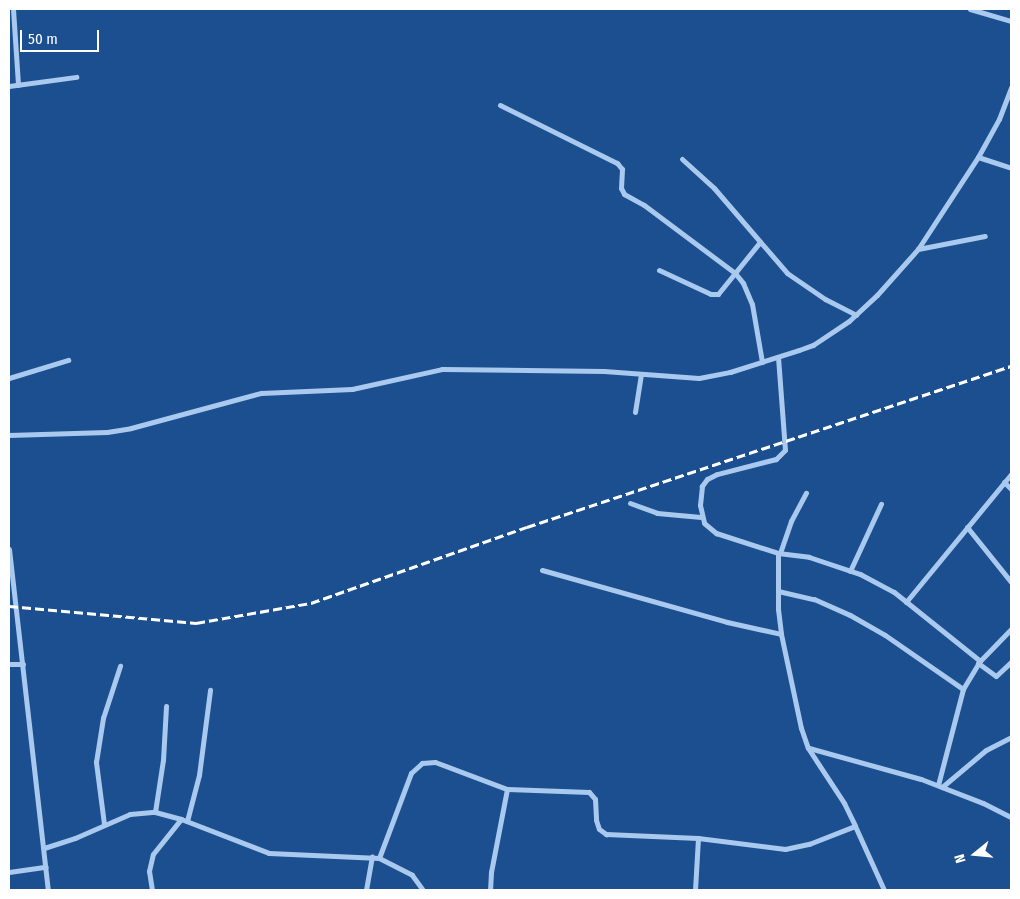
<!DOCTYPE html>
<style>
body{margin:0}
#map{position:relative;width:1020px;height:899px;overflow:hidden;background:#1b4f8f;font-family:"Fira Sans Condensed",sans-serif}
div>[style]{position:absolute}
.street>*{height:5px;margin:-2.5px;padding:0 2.5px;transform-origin:2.5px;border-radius:2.5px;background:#a9c9ee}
.rail>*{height:3px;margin-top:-1.5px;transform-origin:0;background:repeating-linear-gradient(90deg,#fff 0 9px,transparent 0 13px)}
span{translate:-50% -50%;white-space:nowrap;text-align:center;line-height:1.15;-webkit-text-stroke:4.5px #1b4f8f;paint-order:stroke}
.frame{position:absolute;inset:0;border:10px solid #fff;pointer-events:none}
.north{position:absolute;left:950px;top:829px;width:50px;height:50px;-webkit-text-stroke:4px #1b4f8f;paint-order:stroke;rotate:253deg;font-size:14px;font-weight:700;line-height:20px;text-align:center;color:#fff}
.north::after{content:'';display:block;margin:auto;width:18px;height:22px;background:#fff;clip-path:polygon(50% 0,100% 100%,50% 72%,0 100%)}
.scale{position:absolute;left:20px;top:30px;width:79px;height:22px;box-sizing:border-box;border:2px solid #fff;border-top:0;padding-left:6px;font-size:15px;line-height:18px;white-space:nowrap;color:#fff;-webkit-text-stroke:4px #1b4f8f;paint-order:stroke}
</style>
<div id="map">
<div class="street">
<i style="left:13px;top:9px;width:76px;rotate:86.2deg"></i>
<i style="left:970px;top:9px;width:43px;rotate:16.3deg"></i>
<i style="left:9px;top:86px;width:68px;rotate:-7.7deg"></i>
<i style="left:500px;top:105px;width:131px;rotate:26.4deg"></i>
<i style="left:617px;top:163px;width:8px;rotate:50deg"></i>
<i style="left:622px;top:169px;width:19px;rotate:93deg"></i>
<i style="left:621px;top:188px;width:7px;rotate:63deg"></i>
<i style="left:624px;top:194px;width:23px;rotate:29deg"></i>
<i style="left:644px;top:205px;width:114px;rotate:36.8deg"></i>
<i style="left:735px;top:273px;width:13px;rotate:51deg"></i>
<i style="left:743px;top:283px;width:23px;rotate:67deg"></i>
<i style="left:752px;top:304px;width:59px;rotate:80.2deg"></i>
<i style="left:978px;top:157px;width:35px;rotate:18deg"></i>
<i style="left:682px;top:159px;width:43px;rotate:42.2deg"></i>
<i style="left:714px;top:188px;width:112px;rotate:49.3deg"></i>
<i style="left:787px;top:273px;width:46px;rotate:34.4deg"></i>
<i style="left:825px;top:299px;width:35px;rotate:27deg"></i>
<i style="left:918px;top:249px;width:68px;rotate:-11deg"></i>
<i style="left:659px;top:270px;width:57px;rotate:24.8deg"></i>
<i style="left:711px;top:294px;width:7px"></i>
<i style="left:718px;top:294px;width:67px;rotate:-51.1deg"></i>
<i style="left:778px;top:357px;width:93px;rotate:85.7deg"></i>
<i style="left:785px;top:450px;width:13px;rotate:135deg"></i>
<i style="left:776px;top:459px;width:61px;rotate:165.7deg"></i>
<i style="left:717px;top:474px;width:11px;rotate:153deg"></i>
<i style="left:707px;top:479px;width:9px;rotate:126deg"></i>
<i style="left:702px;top:486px;width:19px;rotate:96deg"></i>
<i style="left:700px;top:505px;width:18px;rotate:77deg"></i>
<i style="left:704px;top:523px;width:16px;rotate:40deg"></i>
<i style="left:716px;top:533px;width:65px;rotate:17.9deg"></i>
<i style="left:778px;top:553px;width:31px;rotate:7deg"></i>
<i style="left:809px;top:557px;width:54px;rotate:18.4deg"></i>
<i style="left:860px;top:574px;width:38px;rotate:28deg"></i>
<i style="left:894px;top:592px;width:110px;rotate:38.7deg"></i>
<i style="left:9px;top:378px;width:62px;rotate:-17deg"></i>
<i style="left:635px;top:412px;width:38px;rotate:-81deg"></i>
<i style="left:9px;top:435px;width:98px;rotate:-1.8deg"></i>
<i style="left:107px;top:432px;width:24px;rotate:-9deg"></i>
<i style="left:131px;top:428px;width:135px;rotate:-15.1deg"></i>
<i style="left:261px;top:393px;width:91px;rotate:-2.5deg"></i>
<i style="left:352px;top:389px;width:92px;rotate:-12.5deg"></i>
<i style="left:442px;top:369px;width:162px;rotate:0.7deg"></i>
<i style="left:604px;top:371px;width:95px;rotate:4.2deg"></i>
<i style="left:699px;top:378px;width:32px;rotate:-11deg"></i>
<i style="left:730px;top:372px;width:72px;rotate:-17.7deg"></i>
<i style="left:799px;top:350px;width:15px;rotate:-20deg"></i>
<i style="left:813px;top:345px;width:43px;rotate:-33.7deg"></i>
<i style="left:849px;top:321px;width:38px;rotate:-43deg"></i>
<i style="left:877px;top:295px;width:62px;rotate:-48.3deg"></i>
<i style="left:918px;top:249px;width:110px;rotate:-56.9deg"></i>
<i style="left:978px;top:157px;width:43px;rotate:-61.1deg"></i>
<i style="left:999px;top:119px;width:34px;rotate:-69deg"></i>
<i style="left:1004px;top:482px;width:10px;rotate:45deg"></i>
<i style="left:630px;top:503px;width:29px;rotate:20deg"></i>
<i style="left:657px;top:513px;width:44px;rotate:5.2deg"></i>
<i style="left:967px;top:527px;width:70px;rotate:51.3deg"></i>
<i style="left:9px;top:549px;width:343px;rotate:83.5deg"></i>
<i style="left:778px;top:553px;width:56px;rotate:90deg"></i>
<i style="left:778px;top:609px;width:25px;rotate:83deg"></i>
<i style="left:781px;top:634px;width:96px;rotate:78deg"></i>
<i style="left:801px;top:728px;width:21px;rotate:71deg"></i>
<i style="left:808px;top:748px;width:66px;rotate:56.8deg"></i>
<i style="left:844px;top:803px;width:25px;rotate:64deg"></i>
<i style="left:780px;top:553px;width:34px;rotate:-71deg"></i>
<i style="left:791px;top:521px;width:32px;rotate:-62deg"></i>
<i style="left:542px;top:570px;width:192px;rotate:15.7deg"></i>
<i style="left:727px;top:622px;width:55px;rotate:12.5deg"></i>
<i style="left:850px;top:571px;width:74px;rotate:-65.2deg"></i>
<i style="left:778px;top:591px;width:37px;rotate:13deg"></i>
<i style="left:814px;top:599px;width:39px;rotate:24deg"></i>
<i style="left:850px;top:615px;width:40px;rotate:29.7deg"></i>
<i style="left:885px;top:635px;width:95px;rotate:34.7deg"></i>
<i style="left:963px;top:689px;width:99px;rotate:104.6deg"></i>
<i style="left:906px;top:602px;width:166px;rotate:-50.6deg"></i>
<i style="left:978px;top:663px;width:22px;rotate:36deg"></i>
<i style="left:996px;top:676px;width:21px;rotate:-43deg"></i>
<i style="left:9px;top:664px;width:14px"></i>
<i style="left:963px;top:689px;width:33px;rotate:-59deg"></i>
<i style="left:980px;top:661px;width:45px;rotate:-45.9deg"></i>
<i style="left:809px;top:748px;width:116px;rotate:15.5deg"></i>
<i style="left:921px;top:779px;width:66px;rotate:21.2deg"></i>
<i style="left:983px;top:803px;width:31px;rotate:27deg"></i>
<i style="left:942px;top:787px;width:57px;rotate:-40.1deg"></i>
<i style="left:986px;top:750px;width:28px;rotate:-27deg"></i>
<i style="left:507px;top:789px;width:82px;rotate:2.1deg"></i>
<i style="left:589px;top:792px;width:9px;rotate:49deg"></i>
<i style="left:595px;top:799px;width:21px;rotate:87deg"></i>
<i style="left:596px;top:820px;width:9px;rotate:72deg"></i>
<i style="left:599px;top:829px;width:9px;rotate:36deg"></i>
<i style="left:606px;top:834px;width:92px;rotate:2.5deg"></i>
<i style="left:155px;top:812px;width:53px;rotate:-81.3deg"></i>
<i style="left:163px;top:760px;width:54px;rotate:-86.8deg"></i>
<i style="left:187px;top:821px;width:48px;rotate:-75.4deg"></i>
<i style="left:199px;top:775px;width:86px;rotate:-82.6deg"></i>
<i style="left:104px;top:824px;width:63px;rotate:-97.4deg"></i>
<i style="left:96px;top:762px;width:45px;rotate:-81deg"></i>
<i style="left:103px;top:718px;width:55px;rotate:-71.9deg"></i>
<i style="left:44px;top:848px;width:33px;rotate:-18deg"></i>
<i style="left:75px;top:838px;width:60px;rotate:-23.6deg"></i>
<i style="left:130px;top:814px;width:25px;rotate:-5deg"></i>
<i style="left:155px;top:812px;width:27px;rotate:15deg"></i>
<i style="left:181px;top:819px;width:94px;rotate:21.1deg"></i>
<i style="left:269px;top:853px;width:110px;rotate:2.6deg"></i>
<i style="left:379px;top:858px;width:37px;rotate:27deg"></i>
<i style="left:412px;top:875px;width:19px;rotate:54deg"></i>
<i style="left:379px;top:858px;width:91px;rotate:-69.4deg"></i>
<i style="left:411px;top:773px;width:15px;rotate:-42deg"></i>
<i style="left:422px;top:763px;width:13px;rotate:-4deg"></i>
<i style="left:435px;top:762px;width:77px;rotate:20.6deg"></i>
<i style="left:507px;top:789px;width:85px;rotate:100.9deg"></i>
<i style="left:491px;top:872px;width:18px;rotate:93deg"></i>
<i style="left:9px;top:872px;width:37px;rotate:-8deg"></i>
<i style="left:152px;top:890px;width:19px;rotate:-99deg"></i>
<i style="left:149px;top:871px;width:17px;rotate:-77deg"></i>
<i style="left:153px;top:854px;width:45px;rotate:-51.3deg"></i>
<i style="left:366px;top:890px;width:34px;rotate:-80deg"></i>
<i style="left:695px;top:890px;width:52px;rotate:-86.7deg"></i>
<i style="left:698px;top:838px;width:88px;rotate:7.2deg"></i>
<i style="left:785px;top:849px;width:25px;rotate:-12deg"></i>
<i style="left:809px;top:844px;width:49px;rotate:-21.4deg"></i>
<i style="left:855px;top:826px;width:70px;rotate:65.6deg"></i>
</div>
<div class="rail">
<i style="left:9px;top:606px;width:188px;rotate:5.2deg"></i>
<i style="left:196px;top:623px;width:117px;rotate:-9.9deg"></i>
<i style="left:311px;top:603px;width:229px;rotate:-19.4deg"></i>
<i style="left:527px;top:527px;width:510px;rotate:-18.4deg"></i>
</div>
<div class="frame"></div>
<div class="north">N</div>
<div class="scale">50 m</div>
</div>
